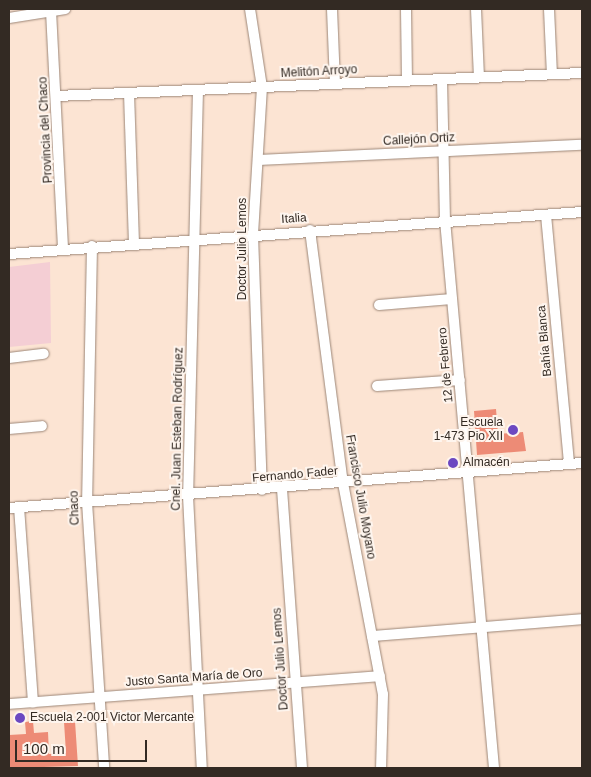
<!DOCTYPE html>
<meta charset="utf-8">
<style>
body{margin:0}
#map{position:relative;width:591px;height:777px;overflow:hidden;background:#fce4d3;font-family:Helvetica,sans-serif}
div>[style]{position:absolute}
.green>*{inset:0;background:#f4ced4}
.building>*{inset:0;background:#ed8b76}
.roads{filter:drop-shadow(0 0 1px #9c8677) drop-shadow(0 0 1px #9c8677)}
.minor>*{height:10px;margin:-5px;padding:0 5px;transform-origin:5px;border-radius:5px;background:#fff}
.dots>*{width:14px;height:14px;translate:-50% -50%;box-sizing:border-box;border:2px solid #fef5ee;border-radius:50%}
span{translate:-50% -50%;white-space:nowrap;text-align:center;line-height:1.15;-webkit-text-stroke:4px #fef5ee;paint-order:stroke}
.street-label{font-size:12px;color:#332a23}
.poi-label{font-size:12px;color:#332a23}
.right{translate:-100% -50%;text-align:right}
.left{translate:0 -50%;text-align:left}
.frame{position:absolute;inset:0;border:10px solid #332a23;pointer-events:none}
.scale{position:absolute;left:15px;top:740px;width:132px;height:22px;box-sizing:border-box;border:2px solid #332a23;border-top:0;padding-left:6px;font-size:15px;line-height:18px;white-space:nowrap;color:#332a23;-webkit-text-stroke:4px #fef5ee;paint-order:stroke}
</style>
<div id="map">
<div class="green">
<i style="clip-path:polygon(50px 262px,51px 343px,9px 347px,9px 267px)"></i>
</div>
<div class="building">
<i style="clip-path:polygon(496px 409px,498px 434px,523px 432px,526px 451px,477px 455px,474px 411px)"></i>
<i style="clip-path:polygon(33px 721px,34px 733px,48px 732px,49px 754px,66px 753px,64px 722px,75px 721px,78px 766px,9px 768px,9px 735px,26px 734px,25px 722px)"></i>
</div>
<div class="roads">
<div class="minor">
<i style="left:250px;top:9px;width:79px;rotate:81.3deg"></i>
<i style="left:262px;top:87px;width:148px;rotate:93.5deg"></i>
<i style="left:253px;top:235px;width:255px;rotate:88deg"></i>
<i style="left:332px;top:9px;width:75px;rotate:87.7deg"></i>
<i style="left:406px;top:9px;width:72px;rotate:89.2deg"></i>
<i style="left:476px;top:9px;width:68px;rotate:87.5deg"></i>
<i style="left:549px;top:9px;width:65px;rotate:87.4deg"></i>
<i style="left:51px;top:11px;width:236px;rotate:87.1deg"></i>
<i style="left:9px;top:18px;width:57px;rotate:-9.1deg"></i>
<i style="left:442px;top:79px;width:141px;rotate:88.8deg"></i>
<i style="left:445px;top:220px;width:550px;rotate:84.89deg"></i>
<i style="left:198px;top:90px;width:406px;rotate:91.4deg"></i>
<i style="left:188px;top:496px;width:272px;rotate:87.1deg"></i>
<i style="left:129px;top:93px;width:150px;rotate:88.1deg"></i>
<i style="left:57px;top:96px;width:526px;rotate:-2.51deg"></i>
<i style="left:258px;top:160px;width:324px;rotate:-2.7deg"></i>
<i style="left:546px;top:215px;width:250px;rotate:84.7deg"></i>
<i style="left:310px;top:230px;width:255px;rotate:82.6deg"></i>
<i style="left:343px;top:483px;width:215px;rotate:79.3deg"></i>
<i style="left:383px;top:694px;width:74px;rotate:91.5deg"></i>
<i style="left:92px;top:246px;width:256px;rotate:91.1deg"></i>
<i style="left:87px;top:502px;width:267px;rotate:86.3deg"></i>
<i style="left:9px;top:254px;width:575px;rotate:-4.19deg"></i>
<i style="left:379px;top:305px;width:73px;rotate:-4.7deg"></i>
<i style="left:9px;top:358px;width:35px;rotate:-7deg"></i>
<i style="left:377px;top:386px;width:83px;rotate:-4.1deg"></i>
<i style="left:9px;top:429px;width:33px;rotate:-5deg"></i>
<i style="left:282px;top:489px;width:280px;rotate:85.9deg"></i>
<i style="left:19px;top:507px;width:196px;rotate:85.9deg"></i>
<i style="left:9px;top:508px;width:575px;rotate:-4.49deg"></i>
<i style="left:372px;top:636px;width:211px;rotate:-4.6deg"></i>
<i style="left:9px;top:704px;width:372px;rotate:-4.3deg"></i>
</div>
</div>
<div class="dots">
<i style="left:513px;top:430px;background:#6c48c1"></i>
<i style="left:453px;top:463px;background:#6c48c1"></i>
<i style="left:20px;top:718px;background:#6c48c1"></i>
</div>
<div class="street-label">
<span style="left:319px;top:72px;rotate:-3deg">Melitón Arroyo</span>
<span style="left:46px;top:130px;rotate:-93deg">Provincia del Chaco</span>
<span style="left:419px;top:140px;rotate:-3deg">Callejón Ortiz</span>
<span style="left:294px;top:219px;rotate:-4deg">Italia</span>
<span style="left:243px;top:249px;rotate:-90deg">Doctor Julio Lemos</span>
<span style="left:545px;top:341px;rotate:-95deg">Bahía Blanca</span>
<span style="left:446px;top:365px;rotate:-95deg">12 de Febrero</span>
<span style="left:178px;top:429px;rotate:-89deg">Cnel. Juan Esteban Rodríguez</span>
<span style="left:295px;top:475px;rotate:-5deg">Fernando Fader</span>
<span style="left:360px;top:497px;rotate:80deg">Francisco Julio Moyano</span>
<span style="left:75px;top:508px;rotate:-92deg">Chaco</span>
<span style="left:281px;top:659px;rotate:-94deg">Doctor Julio Lemos</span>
<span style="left:194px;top:678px;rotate:-4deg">Justo Santa María de Oro</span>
</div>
<div class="poi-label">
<span class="right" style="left:503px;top:430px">Escuela<br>1-473 Pio XII</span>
<span class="left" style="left:463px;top:463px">Almacén</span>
<span class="left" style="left:30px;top:718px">Escuela 2-001 Victor Mercante</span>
</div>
<div class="frame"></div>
<div class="scale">100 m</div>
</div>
